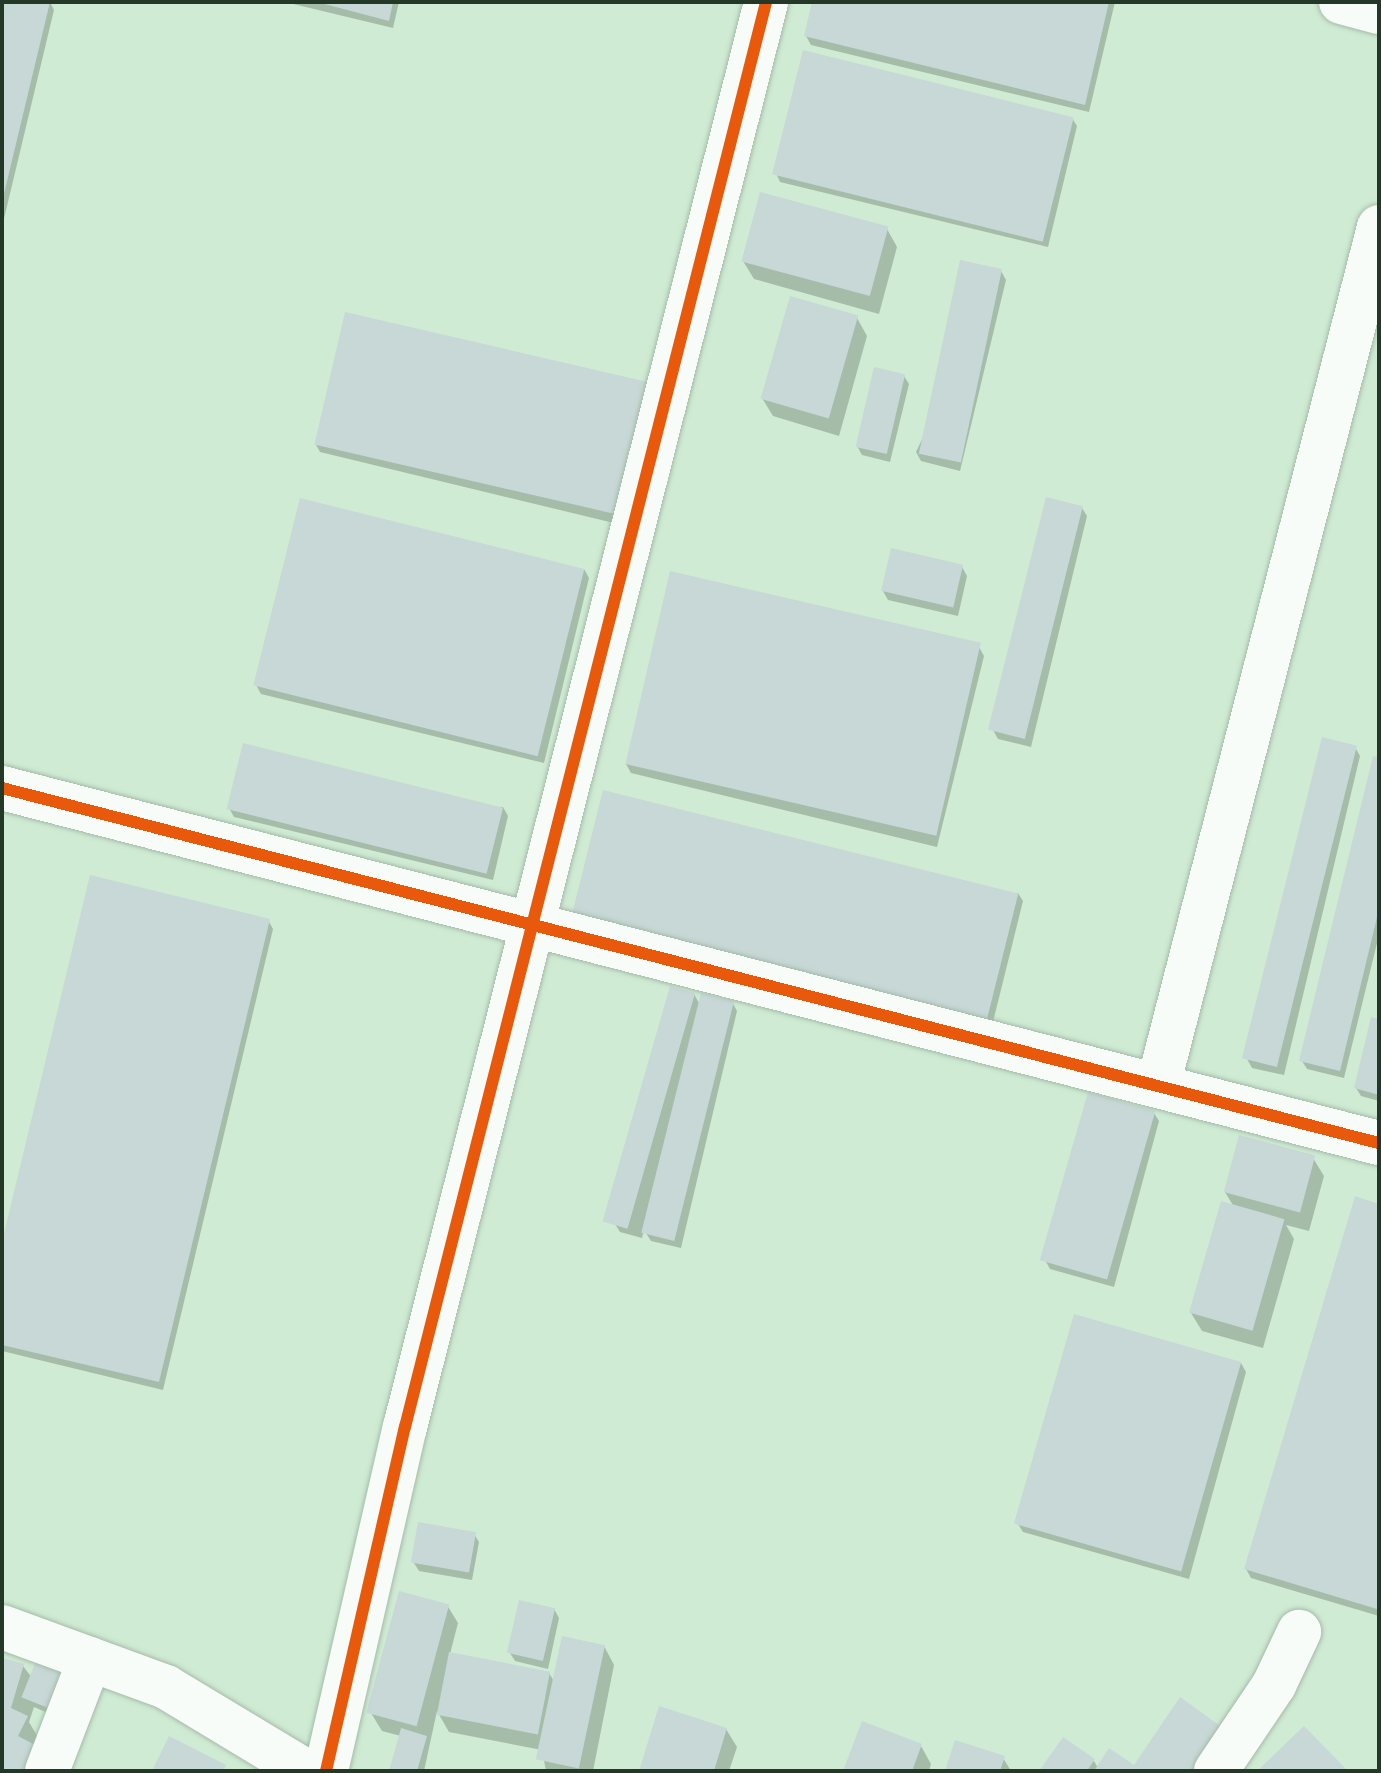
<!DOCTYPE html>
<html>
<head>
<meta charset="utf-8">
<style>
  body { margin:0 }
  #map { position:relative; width:1381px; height:1773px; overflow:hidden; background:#cfebd3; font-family:Cabin,sans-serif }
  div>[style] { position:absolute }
  .shadow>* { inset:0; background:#0003 }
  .building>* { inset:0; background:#c7d8d7; transform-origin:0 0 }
  .roads { filter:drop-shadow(0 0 2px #a5bba9) drop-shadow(0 0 2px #a5bba9) }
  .minor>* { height:44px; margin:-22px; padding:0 22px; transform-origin:22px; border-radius:22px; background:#f8fcf8 }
  .cycleway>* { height:12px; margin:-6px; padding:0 6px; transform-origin:6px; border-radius:6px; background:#e8590c }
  span { translate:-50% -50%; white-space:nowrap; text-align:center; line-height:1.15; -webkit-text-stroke:8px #fff; paint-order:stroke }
  .frame { position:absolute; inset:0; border:4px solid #243827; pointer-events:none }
</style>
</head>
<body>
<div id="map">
  <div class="shadow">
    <div style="clip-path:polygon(2px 2px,50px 2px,54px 10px,2px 227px)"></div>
    <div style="clip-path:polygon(285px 2px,399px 2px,393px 28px)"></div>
    <div style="clip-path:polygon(814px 2px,1115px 2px,1089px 112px,811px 45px,806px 36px)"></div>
    <div style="clip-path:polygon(1072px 118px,1077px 126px,1048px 247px,780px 182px,776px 173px)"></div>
    <div style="clip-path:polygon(887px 229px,897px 247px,879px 314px,754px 279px,743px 261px)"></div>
    <div style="clip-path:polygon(1001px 271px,1006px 280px,960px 471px,921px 461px,916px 452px)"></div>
    <div style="clip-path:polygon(857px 318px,867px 336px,839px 436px,773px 416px,762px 398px)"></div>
    <div style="clip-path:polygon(904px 376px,909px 384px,890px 462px,862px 455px,857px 446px)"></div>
    <div style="clip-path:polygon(648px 387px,622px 525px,320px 452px,315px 443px)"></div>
    <div style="clip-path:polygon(1082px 508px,1087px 516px,1031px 747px,998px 739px,993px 730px)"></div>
    <div style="clip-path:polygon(962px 567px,967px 576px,958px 616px,888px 600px,883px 591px)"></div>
    <div style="clip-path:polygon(584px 569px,589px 578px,544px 763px,261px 694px,256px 685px)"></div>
    <div style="clip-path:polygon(979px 647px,984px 656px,937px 847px,631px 773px,626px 764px)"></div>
    <div style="clip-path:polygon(1355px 747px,1360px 756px,1284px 1075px,1252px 1068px,1247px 1059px)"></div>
    <div style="clip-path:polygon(1379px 759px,1379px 935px,1344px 1078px,1307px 1069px,1302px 1061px)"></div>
    <div style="clip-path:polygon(503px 807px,508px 816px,493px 880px,234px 817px,229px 808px)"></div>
    <div style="clip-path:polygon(1018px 893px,1023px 901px,992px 1026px,579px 925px)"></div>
    <div style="clip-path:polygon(268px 920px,273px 929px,163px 1390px,2px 1351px,2px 1251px)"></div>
    <div style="clip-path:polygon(694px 994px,700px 1005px,732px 1002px,737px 1011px,681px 1248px,651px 1241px,644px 1230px,642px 1238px,620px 1232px,615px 1224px)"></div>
    <div style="clip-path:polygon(1379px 1021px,1379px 1101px,1361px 1096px,1356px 1088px)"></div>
    <div style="clip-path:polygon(1154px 1113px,1159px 1121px,1114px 1287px,1050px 1269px,1045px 1260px)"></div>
    <div style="clip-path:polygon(1313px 1158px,1324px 1176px,1309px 1231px,1286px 1225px,1294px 1239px,1263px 1348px,1202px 1331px,1191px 1313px,1234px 1207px,1225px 1192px)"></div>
    <div style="clip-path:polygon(1356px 1199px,1379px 1206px,1379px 1616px,1251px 1578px,1246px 1569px)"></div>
    <div style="clip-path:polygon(1241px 1363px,1246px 1372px,1189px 1579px,1023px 1532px,1018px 1524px)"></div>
    <div style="clip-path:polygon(474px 1534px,479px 1542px,472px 1580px,419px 1571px,414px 1563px)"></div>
    <div style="clip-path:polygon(447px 1605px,458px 1623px,450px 1654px,549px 1673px,555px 1683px,604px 1646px,614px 1665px,593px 1771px,546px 1771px,542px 1750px,449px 1732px,437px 1711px,424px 1771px,391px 1771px,401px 1736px,382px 1731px,371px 1713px)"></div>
    <div style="clip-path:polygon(554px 1609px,559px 1618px,548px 1669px,515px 1661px,510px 1653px)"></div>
    <div style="clip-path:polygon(2px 1660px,23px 1666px,64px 1720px,34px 1707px,29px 1722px,42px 1744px,2px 1771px)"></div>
    <div style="clip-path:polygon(726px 1729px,737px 1747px,729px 1771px,641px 1771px)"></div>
    <div style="clip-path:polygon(921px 1746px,931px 1764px,929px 1771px,845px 1771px)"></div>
    <div style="clip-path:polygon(1003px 1758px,1011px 1771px,947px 1771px)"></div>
    <div style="clip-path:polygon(1094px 1761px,1098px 1768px,1222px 1771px,1041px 1771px)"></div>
  </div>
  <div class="building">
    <div style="clip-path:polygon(2px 2px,50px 2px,3px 198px,2px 197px)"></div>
    <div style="clip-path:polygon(317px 2px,393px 2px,389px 21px)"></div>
    <div style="clip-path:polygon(812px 2px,1109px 2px,1085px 105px,804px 36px)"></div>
    <div style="left:803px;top:50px;width:279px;height:128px;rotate:14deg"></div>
    <div style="left:760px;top:192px;width:133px;height:72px;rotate:15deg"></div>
    <div style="left:960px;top:260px;width:43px;height:198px;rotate:12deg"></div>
    <div style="left:790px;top:296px;width:71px;height:107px;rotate:16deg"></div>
    <div style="left:345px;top:312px;width:314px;height:136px;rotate:13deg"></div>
    <div style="left:874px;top:367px;width:32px;height:82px;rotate:13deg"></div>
    <div style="left:1046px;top:497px;width:38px;height:240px;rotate:14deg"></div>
    <div style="left:300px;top:498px;width:293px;height:193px;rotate:14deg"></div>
    <div style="left:891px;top:548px;width:74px;height:44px;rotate:13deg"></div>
    <div style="left:670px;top:571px;width:319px;height:198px;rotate:13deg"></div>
    <div style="left:1322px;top:737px;width:36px;height:331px;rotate:14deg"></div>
    <div style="left:243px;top:743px;width:268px;height:68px;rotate:14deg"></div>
    <div style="clip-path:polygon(1373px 756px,1379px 757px,1379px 909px,1340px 1071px,1299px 1061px)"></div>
    <div style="left:603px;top:790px;width:428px;height:131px;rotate:14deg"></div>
    <div style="clip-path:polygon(90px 875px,270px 919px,159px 1382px,2px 1345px,2px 1242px)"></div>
    <div style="left:670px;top:986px;width:26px;height:245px;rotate:16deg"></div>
    <div style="left:701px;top:993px;width:34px;height:247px;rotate:14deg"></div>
    <div style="clip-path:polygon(1371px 1017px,1379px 1019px,1379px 1095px,1354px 1088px)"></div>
    <div style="left:1088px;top:1092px;width:70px;height:175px;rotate:16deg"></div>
    <div style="left:1239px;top:1135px;width:79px;height:59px;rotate:15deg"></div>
    <div style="clip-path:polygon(1355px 1196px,1379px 1204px,1377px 1609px,1244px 1569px)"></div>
    <div style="left:1221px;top:1201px;width:66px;height:116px;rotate:16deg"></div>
    <div style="left:1074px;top:1314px;width:174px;height:218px;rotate:16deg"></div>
    <div style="left:418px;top:1522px;width:59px;height:41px;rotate:10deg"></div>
    <div style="left:399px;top:1591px;width:52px;height:126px;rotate:15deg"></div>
    <div style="left:519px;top:1600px;width:37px;height:54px;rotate:13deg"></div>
    <div style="left:562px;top:1636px;width:44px;height:126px;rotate:12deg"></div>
    <div style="left:449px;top:1652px;width:103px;height:64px;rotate:11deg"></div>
    <div style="clip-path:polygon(2px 1658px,24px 1664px,11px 1708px,28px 1716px,18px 1736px,39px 1747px,28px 1771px,2px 1771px)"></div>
    <div style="left:36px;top:1661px;width:41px;height:39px;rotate:22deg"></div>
    <div style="clip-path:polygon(1180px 1697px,1227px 1731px,1200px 1771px,1094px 1771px,1109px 1748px,1134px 1765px)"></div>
    <div style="clip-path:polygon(659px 1706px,727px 1728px,714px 1771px,639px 1771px)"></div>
    <div style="clip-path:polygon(862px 1721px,922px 1744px,912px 1771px,843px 1771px)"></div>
    <div style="clip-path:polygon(1304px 1726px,1348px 1771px,1257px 1771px)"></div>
    <div style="clip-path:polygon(401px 1728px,427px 1736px,417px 1771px,389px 1771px)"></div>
    <div style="clip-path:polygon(169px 1736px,226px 1765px,223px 1771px,152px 1771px)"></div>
    <div style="clip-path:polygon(1063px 1737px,1095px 1759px,1087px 1771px,1039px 1771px)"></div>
    <div style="clip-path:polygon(955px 1740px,1005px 1756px,1000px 1771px,945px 1771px)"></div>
  </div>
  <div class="roads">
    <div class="minor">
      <div style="left:1341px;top:2px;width:39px;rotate:15deg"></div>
      <div style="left:2px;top:788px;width:1422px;rotate:14.46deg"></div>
      <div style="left:1158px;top:1086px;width:887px;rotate:-75.57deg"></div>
      <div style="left:2px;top:1627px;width:175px;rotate:20.1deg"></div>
      <div style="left:166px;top:1687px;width:162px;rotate:31.1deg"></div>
      <div style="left:47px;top:1771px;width:120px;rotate:-69deg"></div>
      <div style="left:326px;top:1771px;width:353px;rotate:-77.1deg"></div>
      <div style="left:405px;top:1427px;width:1470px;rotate:-75.78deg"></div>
      <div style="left:1216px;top:1771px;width:104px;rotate:-56deg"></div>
      <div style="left:1274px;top:1685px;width:59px;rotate:-64.7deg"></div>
    </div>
  </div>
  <div class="cycleway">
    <div style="left:2px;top:788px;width:1422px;rotate:14.46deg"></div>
    <div style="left:326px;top:1771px;width:353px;rotate:-77.1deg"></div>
    <div style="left:405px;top:1427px;width:1470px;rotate:-75.78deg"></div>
  </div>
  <div class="frame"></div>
</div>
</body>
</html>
